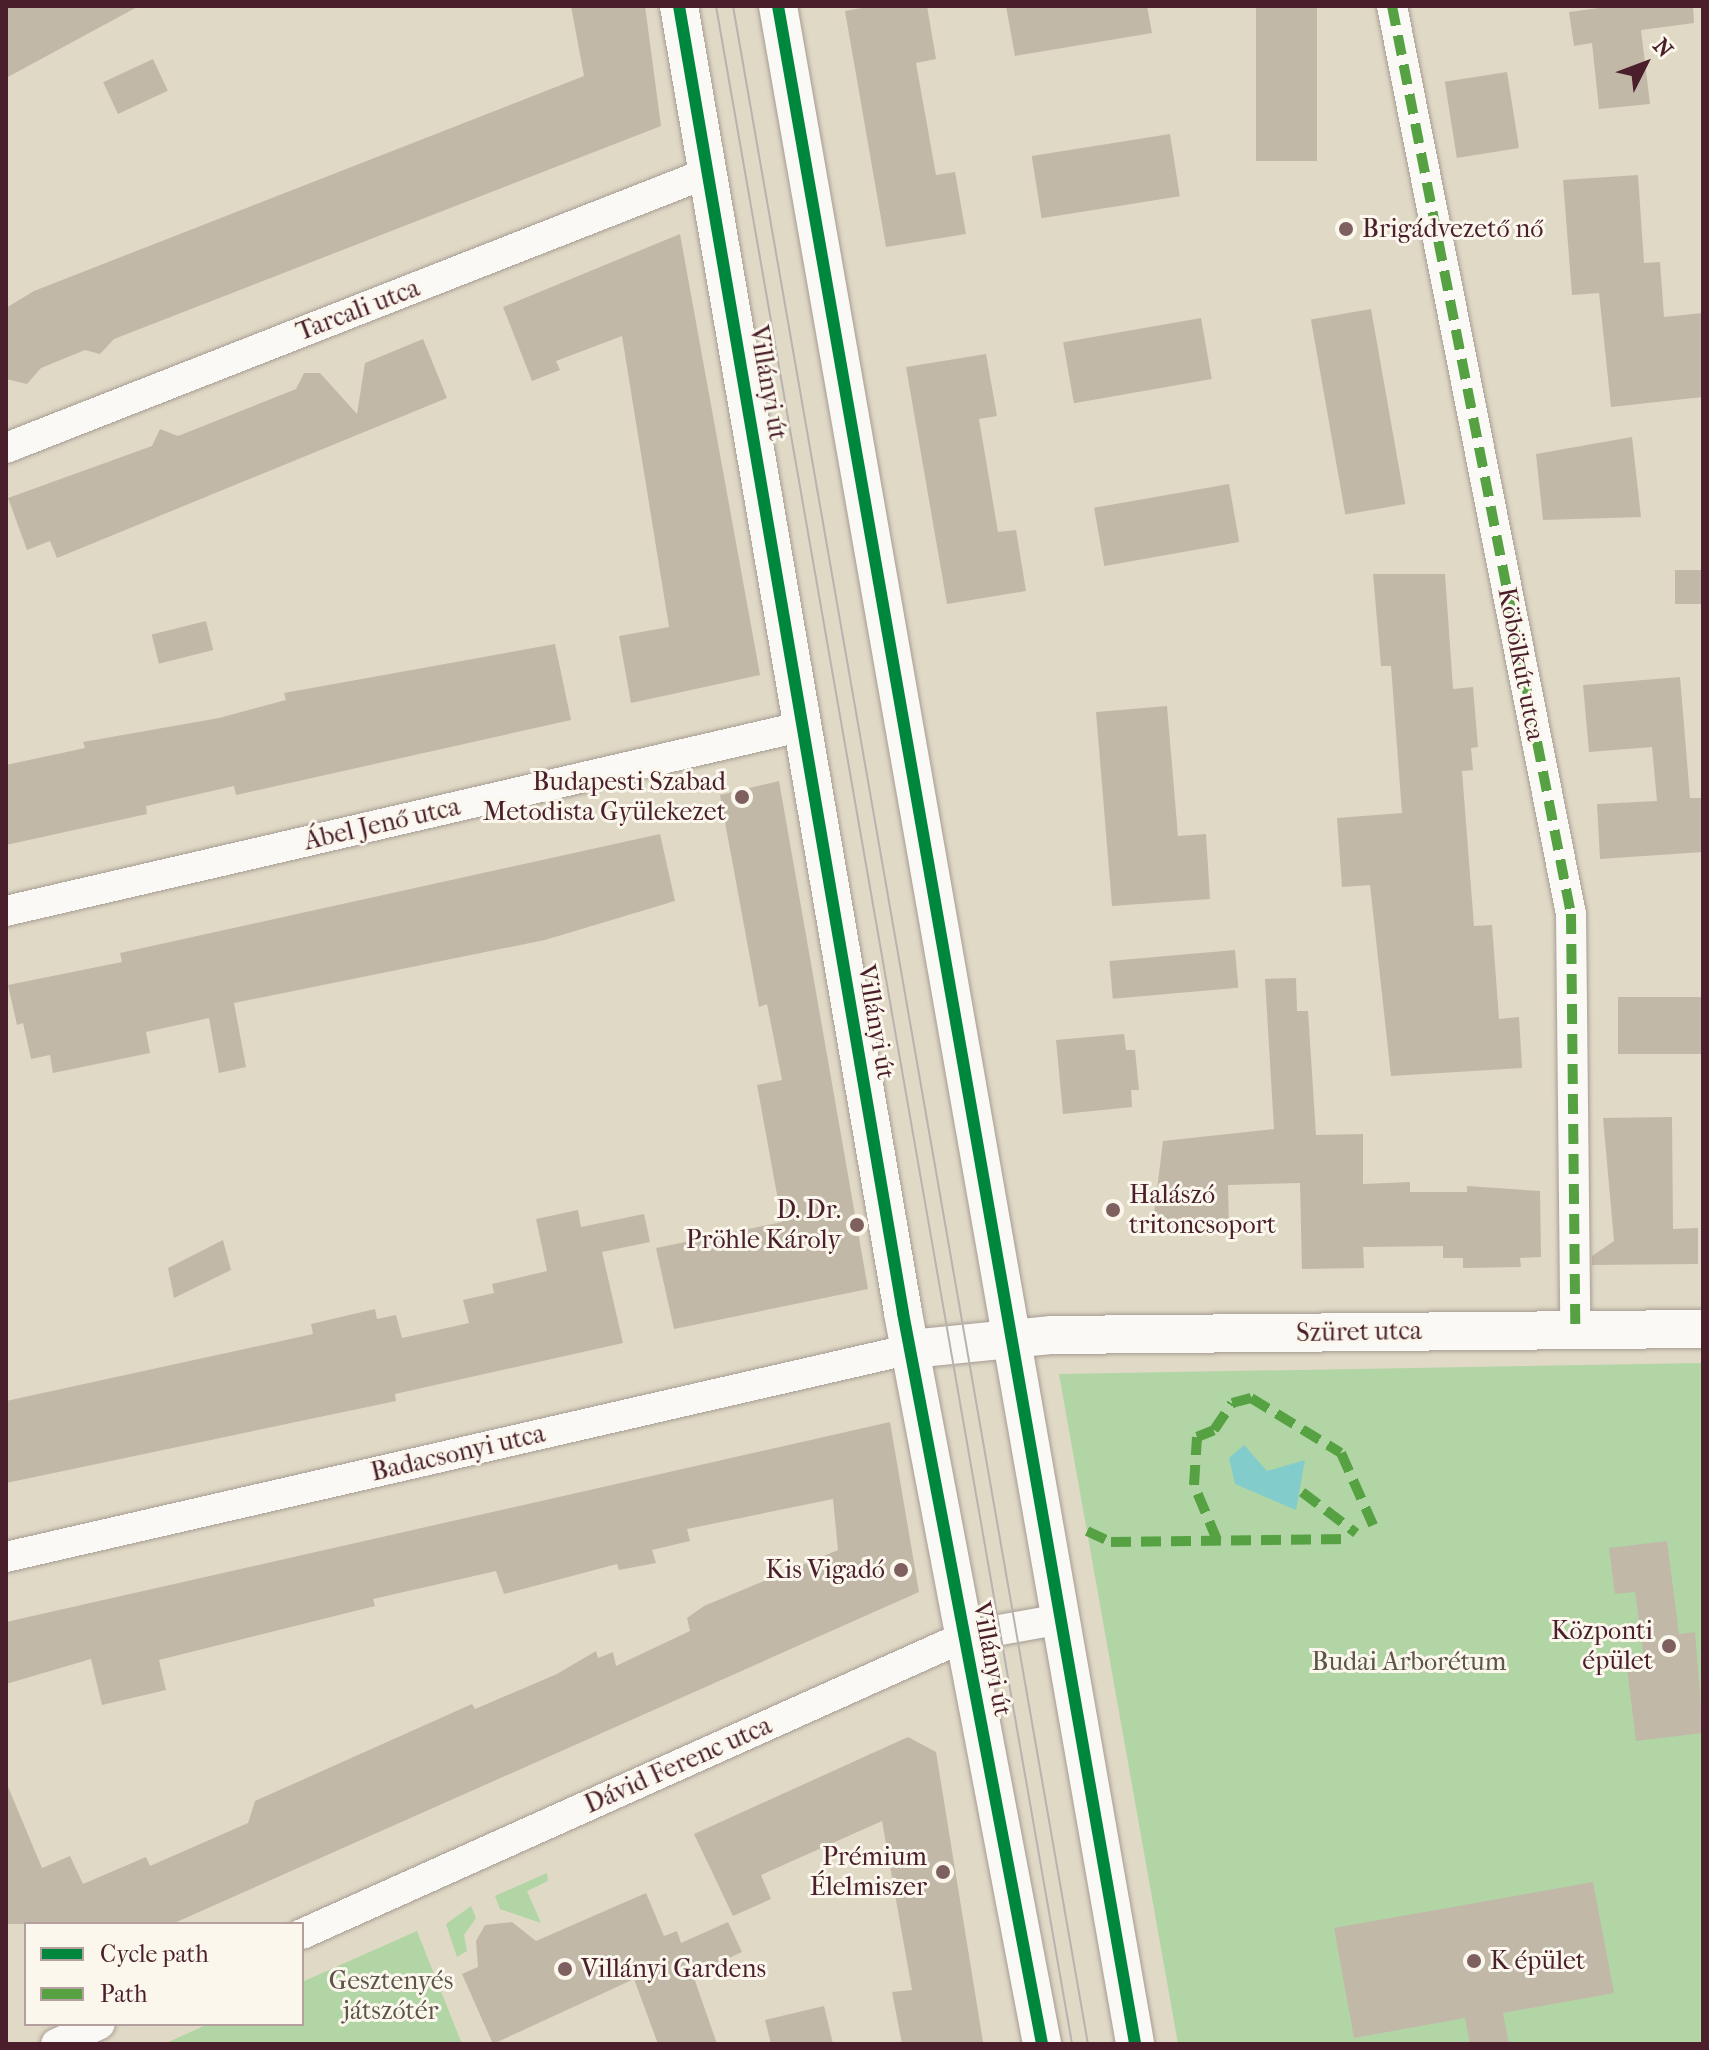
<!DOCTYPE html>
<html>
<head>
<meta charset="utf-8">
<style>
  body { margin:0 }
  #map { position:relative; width:1709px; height:2050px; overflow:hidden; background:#e0d9c6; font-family:"IM FELL French Canon",serif }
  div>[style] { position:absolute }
  .green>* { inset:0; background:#b2d5a6 }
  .water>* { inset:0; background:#82cccc }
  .building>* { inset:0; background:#c2b8a8; transform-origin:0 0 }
  .roads { filter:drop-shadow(0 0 2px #a69c93) drop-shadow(0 0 2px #a69c93) }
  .minor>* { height:30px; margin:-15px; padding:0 15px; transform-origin:15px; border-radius:15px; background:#faf9f6 }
  .tertiary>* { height:38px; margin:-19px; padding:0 19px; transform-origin:19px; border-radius:19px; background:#faf9f6 }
  .tram>* { height:2px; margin:-1px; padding:0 1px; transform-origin:1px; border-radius:1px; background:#b8b2b1 }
  .quiet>* { height:10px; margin-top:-5px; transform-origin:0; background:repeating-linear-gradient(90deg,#56a243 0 20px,transparent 0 30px) }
  .cycleway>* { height:12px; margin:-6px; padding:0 6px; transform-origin:6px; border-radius:6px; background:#00873e }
  .dots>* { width:22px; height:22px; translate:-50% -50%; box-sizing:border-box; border:4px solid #fbf7ec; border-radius:50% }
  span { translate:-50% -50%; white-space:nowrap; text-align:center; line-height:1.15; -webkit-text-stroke:6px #fbf7ec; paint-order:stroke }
  .poi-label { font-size:26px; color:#4a1f2b }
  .left { translate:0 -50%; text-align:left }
  .right { translate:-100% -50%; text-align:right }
  .street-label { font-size:26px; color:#4a1f2b }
  .park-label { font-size:26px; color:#5e5448 }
  .frame { position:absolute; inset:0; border:8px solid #4a1f2b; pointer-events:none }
  .legend { position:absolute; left:24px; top:1922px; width:280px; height:104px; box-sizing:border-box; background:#fbf7ec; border:2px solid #b4a19f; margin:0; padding:10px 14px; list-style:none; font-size:24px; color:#4a1f2b }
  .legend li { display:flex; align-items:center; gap:16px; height:40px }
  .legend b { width:40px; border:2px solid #b4a19f }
  .north { position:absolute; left:1605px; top:24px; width:80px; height:80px; -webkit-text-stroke:6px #fbf7ec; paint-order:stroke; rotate:48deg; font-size:22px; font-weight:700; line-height:32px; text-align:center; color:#4a1f2b }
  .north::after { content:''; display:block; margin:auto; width:28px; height:36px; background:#4a1f2b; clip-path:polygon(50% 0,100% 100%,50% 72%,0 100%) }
</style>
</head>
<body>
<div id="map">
  <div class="green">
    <div style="clip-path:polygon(1703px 1363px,1703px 2044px,1178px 2044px,1059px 1374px)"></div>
    <div style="clip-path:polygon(547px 1873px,548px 1881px,527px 1891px,541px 1923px,500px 1909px,495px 1896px)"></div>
    <div style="clip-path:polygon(471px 1906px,476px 1918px,464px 1935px,467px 1951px,457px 1957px,446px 1924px)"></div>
    <div style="clip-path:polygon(417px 1931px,462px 2044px,164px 2044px,208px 2024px,302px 2024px,302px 1982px)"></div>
  </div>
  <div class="water">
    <div style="clip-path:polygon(1244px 1445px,1267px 1471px,1305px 1460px,1296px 1510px,1235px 1484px,1229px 1458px)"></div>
  </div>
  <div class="building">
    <div style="clip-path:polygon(6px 6px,139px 6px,6px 78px)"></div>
    <div style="clip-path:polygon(571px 6px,645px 6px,661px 126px,114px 339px,100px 354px,85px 350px,41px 368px,27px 384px,6px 379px,6px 308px,34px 291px,584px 76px)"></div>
    <div style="clip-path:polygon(873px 6px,927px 6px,936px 59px,916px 63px,936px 175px,955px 172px,966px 234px,886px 247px,845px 11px)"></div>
    <div style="clip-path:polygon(1006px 6px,1147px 6px,1152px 33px,1015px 56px)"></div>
    <div style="left:1256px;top:6px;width:61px;height:155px"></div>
    <div style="clip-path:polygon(1614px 6px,1693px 6px,1694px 23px,1641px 30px,1650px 104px,1599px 109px,1592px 43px,1574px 46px,1569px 12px)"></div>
    <div style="left:153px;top:59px;width:35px;height:55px;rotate:65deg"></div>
    <div style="left:1507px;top:72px;width:77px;height:63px;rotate:81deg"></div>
    <div style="left:1170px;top:134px;width:63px;height:140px;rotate:81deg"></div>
    <div style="clip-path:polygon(1638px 175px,1644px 263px,1660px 262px,1664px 317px,1703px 313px,1703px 397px,1611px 407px,1599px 293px,1572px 295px,1563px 180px)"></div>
    <div style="clip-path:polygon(680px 234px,760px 675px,631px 703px,619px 636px,669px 627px,622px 336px,556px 361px,560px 370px,532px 381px,503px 307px)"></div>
    <div style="left:1371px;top:309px;width:198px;height:61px;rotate:80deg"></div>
    <div style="left:1201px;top:318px;width:62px;height:140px;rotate:80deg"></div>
    <div style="clip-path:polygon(423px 339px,447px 398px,57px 558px,50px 541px,27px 550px,8px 498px,152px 446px,160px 429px,178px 436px,296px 389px,304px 373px,320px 373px,357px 414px,365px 363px)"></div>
    <div style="clip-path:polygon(986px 354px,997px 416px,979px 419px,998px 532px,1016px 530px,1026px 591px,947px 604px,906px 367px)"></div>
    <div style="clip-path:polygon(1632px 437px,1641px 517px,1543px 520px,1536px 454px)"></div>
    <div style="left:1229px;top:484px;width:59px;height:137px;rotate:80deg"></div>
    <div style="left:1703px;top:570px;width:34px;height:28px;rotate:90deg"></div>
    <div style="clip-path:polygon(1373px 574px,1445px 574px,1453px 689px,1473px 687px,1478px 747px,1471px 748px,1473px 770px,1462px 771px,1474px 926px,1492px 925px,1499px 1019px,1519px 1017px,1522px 1068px,1391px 1076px,1370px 885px,1342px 887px,1337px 818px,1402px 813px,1391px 666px,1381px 666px)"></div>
    <div style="left:206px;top:621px;width:30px;height:56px;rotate:76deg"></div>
    <div style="clip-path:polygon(555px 644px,571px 720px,236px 795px,234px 786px,146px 806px,147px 814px,6px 845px,6px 765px,85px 748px,83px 742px,219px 718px,286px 700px,284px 693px)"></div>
    <div style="clip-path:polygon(1680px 677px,1690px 798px,1703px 798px,1703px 852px,1600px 859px,1597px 804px,1657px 801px,1652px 747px,1589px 752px,1583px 685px)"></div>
    <div style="clip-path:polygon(1167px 706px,1178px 836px,1206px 834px,1210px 899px,1112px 906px,1096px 712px)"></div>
    <div style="clip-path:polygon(779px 781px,868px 1289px,674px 1329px,656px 1248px,782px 1222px,757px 1085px,782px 1080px,767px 1004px,759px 1007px,720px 795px)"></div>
    <div style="clip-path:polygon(660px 834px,675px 901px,545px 940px,234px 1003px,246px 1067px,219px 1073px,209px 1018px,146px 1032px,150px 1053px,53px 1073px,50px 1055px,31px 1059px,23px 1023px,17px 1025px,8px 985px,122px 962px,120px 953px)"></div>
    <div style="left:1235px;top:950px;width:38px;height:126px;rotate:85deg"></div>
    <div style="clip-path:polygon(1296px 978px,1297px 1011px,1308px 1011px,1316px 1135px,1363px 1134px,1363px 1184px,1410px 1182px,1410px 1192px,1467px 1192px,1467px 1186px,1540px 1191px,1541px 1257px,1520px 1258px,1521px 1267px,1463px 1268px,1463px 1258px,1443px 1258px,1443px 1246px,1363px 1247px,1364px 1268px,1302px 1269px,1300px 1183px,1228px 1185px,1229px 1228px,1152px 1230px,1163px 1141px,1274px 1129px,1265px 979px)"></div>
    <div style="left:1703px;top:997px;width:57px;height:85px;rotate:90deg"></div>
    <div style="clip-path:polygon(1124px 1034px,1126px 1050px,1135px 1050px,1139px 1090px,1131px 1090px,1132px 1107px,1063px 1114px,1056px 1040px)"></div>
    <div style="clip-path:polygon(1672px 1117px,1673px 1229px,1698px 1228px,1698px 1264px,1592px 1265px,1592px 1256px,1614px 1241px,1603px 1118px)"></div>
    <div style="clip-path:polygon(578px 1210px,581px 1227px,644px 1214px,650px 1242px,602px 1252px,623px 1343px,395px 1394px,396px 1401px,6px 1483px,6px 1401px,313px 1334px,311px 1324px,375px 1309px,377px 1319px,396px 1315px,402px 1338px,469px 1323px,463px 1300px,494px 1293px,492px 1284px,547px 1271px,536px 1219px)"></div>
    <div style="clip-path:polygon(223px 1240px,231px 1270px,174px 1298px,168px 1268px)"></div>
    <div style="clip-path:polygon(890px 1422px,919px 1592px,172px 1924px,6px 1924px,6px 1782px,42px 1868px,70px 1856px,83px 1884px,146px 1857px,150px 1866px,248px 1823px,255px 1801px,472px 1704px,475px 1709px,557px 1674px,596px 1651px,598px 1658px,613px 1652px,616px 1666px,690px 1631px,687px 1618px,704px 1606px,838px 1550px,833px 1499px,687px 1529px,690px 1541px,652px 1550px,656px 1563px,619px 1570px,617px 1564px,504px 1594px,496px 1571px,373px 1599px,375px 1606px,159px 1660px,166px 1690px,102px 1705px,91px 1659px,6px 1684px,6px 1622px)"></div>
    <div style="clip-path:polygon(1667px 1541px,1679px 1634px,1695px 1632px,1703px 1733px,1636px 1741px,1626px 1660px,1644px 1658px,1635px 1592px,1615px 1594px,1609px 1548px)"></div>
    <div style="clip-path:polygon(908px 1737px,936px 1752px,983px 2042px,902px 2044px,892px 1992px,912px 1990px,882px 1821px,761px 1875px,771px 1899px,733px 1916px,694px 1834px)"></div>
    <div style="clip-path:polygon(1593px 1882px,1614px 1993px,1503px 2013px,1509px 2044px,1470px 2044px,1465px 2018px,1354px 2038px,1334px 1928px)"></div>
    <div style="clip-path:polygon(646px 1893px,664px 1936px,677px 1931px,681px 1943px,728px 1922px,742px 1952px,693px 1975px,717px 2044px,658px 2044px,634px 1979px,493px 2044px,462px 1974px,478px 1967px,476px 1941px,485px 1925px,512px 1922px,536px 1941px)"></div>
    <div style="clip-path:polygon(824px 2006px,833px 2044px,771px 2044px,765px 2020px)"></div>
  </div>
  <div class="roads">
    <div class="minor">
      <div style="left:1392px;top:6px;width:925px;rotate:78.85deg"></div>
      <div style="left:1571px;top:914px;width:416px;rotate:89.4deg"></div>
      <div style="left:6px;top:448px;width:756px;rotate:-21.41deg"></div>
      <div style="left:6px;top:911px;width:819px;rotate:-13.05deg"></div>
      <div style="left:6px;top:1557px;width:929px;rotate:-12.94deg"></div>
      <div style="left:302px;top:1934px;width:728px;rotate:-24.17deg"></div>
      <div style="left:966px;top:1636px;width:97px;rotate:-10.1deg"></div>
      <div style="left:56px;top:2044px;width:48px;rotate:-24.4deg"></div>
    </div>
    <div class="tertiary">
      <div style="left:679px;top:6px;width:1326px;rotate:80.27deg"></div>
      <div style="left:903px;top:1313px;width:744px;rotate:79.23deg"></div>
      <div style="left:778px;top:6px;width:2069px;rotate:80.06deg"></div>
      <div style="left:911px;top:1349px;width:142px;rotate:-5.7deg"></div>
      <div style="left:1052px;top:1335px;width:651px;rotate:-0.53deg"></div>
    </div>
  </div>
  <div class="tram">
    <div style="left:716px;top:6px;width:2069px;rotate:80.09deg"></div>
    <div style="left:733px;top:6px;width:2069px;rotate:80.12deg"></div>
  </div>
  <div class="quiet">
    <div style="left:1392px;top:6px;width:925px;rotate:78.85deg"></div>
    <div style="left:1571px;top:914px;width:416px;rotate:89.4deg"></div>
    <div style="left:1302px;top:1492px;width:68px;rotate:37.2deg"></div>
    <div style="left:1087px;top:1531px;width:26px;rotate:25deg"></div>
    <div style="left:1111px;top:1542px;width:237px;rotate:-0.7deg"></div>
    <div style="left:1217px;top:1540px;width:60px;rotate:-112.7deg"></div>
    <div style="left:1194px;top:1485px;width:48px;rotate:-86.4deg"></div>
    <div style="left:1197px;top:1437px;width:18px;rotate:-22deg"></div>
    <div style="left:1214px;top:1430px;width:32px;rotate:-56deg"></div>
    <div style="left:1232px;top:1403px;width:20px;rotate:-15deg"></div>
    <div style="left:1251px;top:1398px;width:105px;rotate:31.4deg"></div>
    <div style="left:1341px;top:1453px;width:79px;rotate:66deg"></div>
  </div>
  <div class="cycleway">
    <div style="left:679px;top:6px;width:1326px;rotate:80.27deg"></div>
    <div style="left:903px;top:1313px;width:744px;rotate:79.23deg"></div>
    <div style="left:778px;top:6px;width:2069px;rotate:80.06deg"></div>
  </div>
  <div class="dots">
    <div style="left:1346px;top:229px;background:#7e6061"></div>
    <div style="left:742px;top:797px;background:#7e6061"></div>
    <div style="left:1113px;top:1210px;background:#7e6061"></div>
    <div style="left:857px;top:1225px;background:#7e6061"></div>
    <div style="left:901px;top:1570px;background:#7e6061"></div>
    <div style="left:1669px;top:1646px;background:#7e6061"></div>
    <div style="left:943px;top:1872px;background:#7e6061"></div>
    <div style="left:1474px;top:1961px;background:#7e6061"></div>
    <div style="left:565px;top:1969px;background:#7e6061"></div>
  </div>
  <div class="poi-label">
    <span class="left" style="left:1362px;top:229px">Brigádvezető nő</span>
    <span class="right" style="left:726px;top:797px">Budapesti Szabad<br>Metodista Gyülekezet</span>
    <span class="left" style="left:1129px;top:1210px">Halászó<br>tritoncsoport</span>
    <span class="right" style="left:841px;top:1225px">D. Dr.<br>Pröhle Károly</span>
    <span class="right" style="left:885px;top:1570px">Kis Vigadó</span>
    <span class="right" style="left:1653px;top:1646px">Központi<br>épület</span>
    <span class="right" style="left:927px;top:1872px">Prémium<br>Élelmiszer</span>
    <span class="left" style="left:1490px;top:1961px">K épület</span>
    <span class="left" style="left:581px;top:1969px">Villányi Gardens</span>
  </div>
  <div class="street-label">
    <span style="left:358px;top:310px;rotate:-21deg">Tarcali utca</span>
    <span style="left:768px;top:383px;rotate:80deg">Villányi út</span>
    <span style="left:1521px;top:664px;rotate:79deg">Köbölkút utca</span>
    <span style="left:382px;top:824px;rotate:-13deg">Ábel Jenő utca</span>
    <span style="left:876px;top:1022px;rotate:80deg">Villányi út</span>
    <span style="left:1359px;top:1332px;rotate:-1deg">Szüret utca</span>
    <span style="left:458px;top:1453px;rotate:-13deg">Badacsonyi utca</span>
    <span style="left:992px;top:1659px;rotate:79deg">Villányi út</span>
    <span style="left:678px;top:1765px;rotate:-24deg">Dávid Ferenc utca</span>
  </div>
  <div class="park-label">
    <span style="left:1409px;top:1662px">Budai Arborétum</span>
    <span style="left:391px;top:1996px">Gesztenyés<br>játszótér</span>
  </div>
  <div class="frame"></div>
  <ul class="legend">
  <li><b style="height:10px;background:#00873e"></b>Cycle path</li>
  <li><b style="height:10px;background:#56a243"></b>Path</li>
  </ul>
  <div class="north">N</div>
</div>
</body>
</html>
